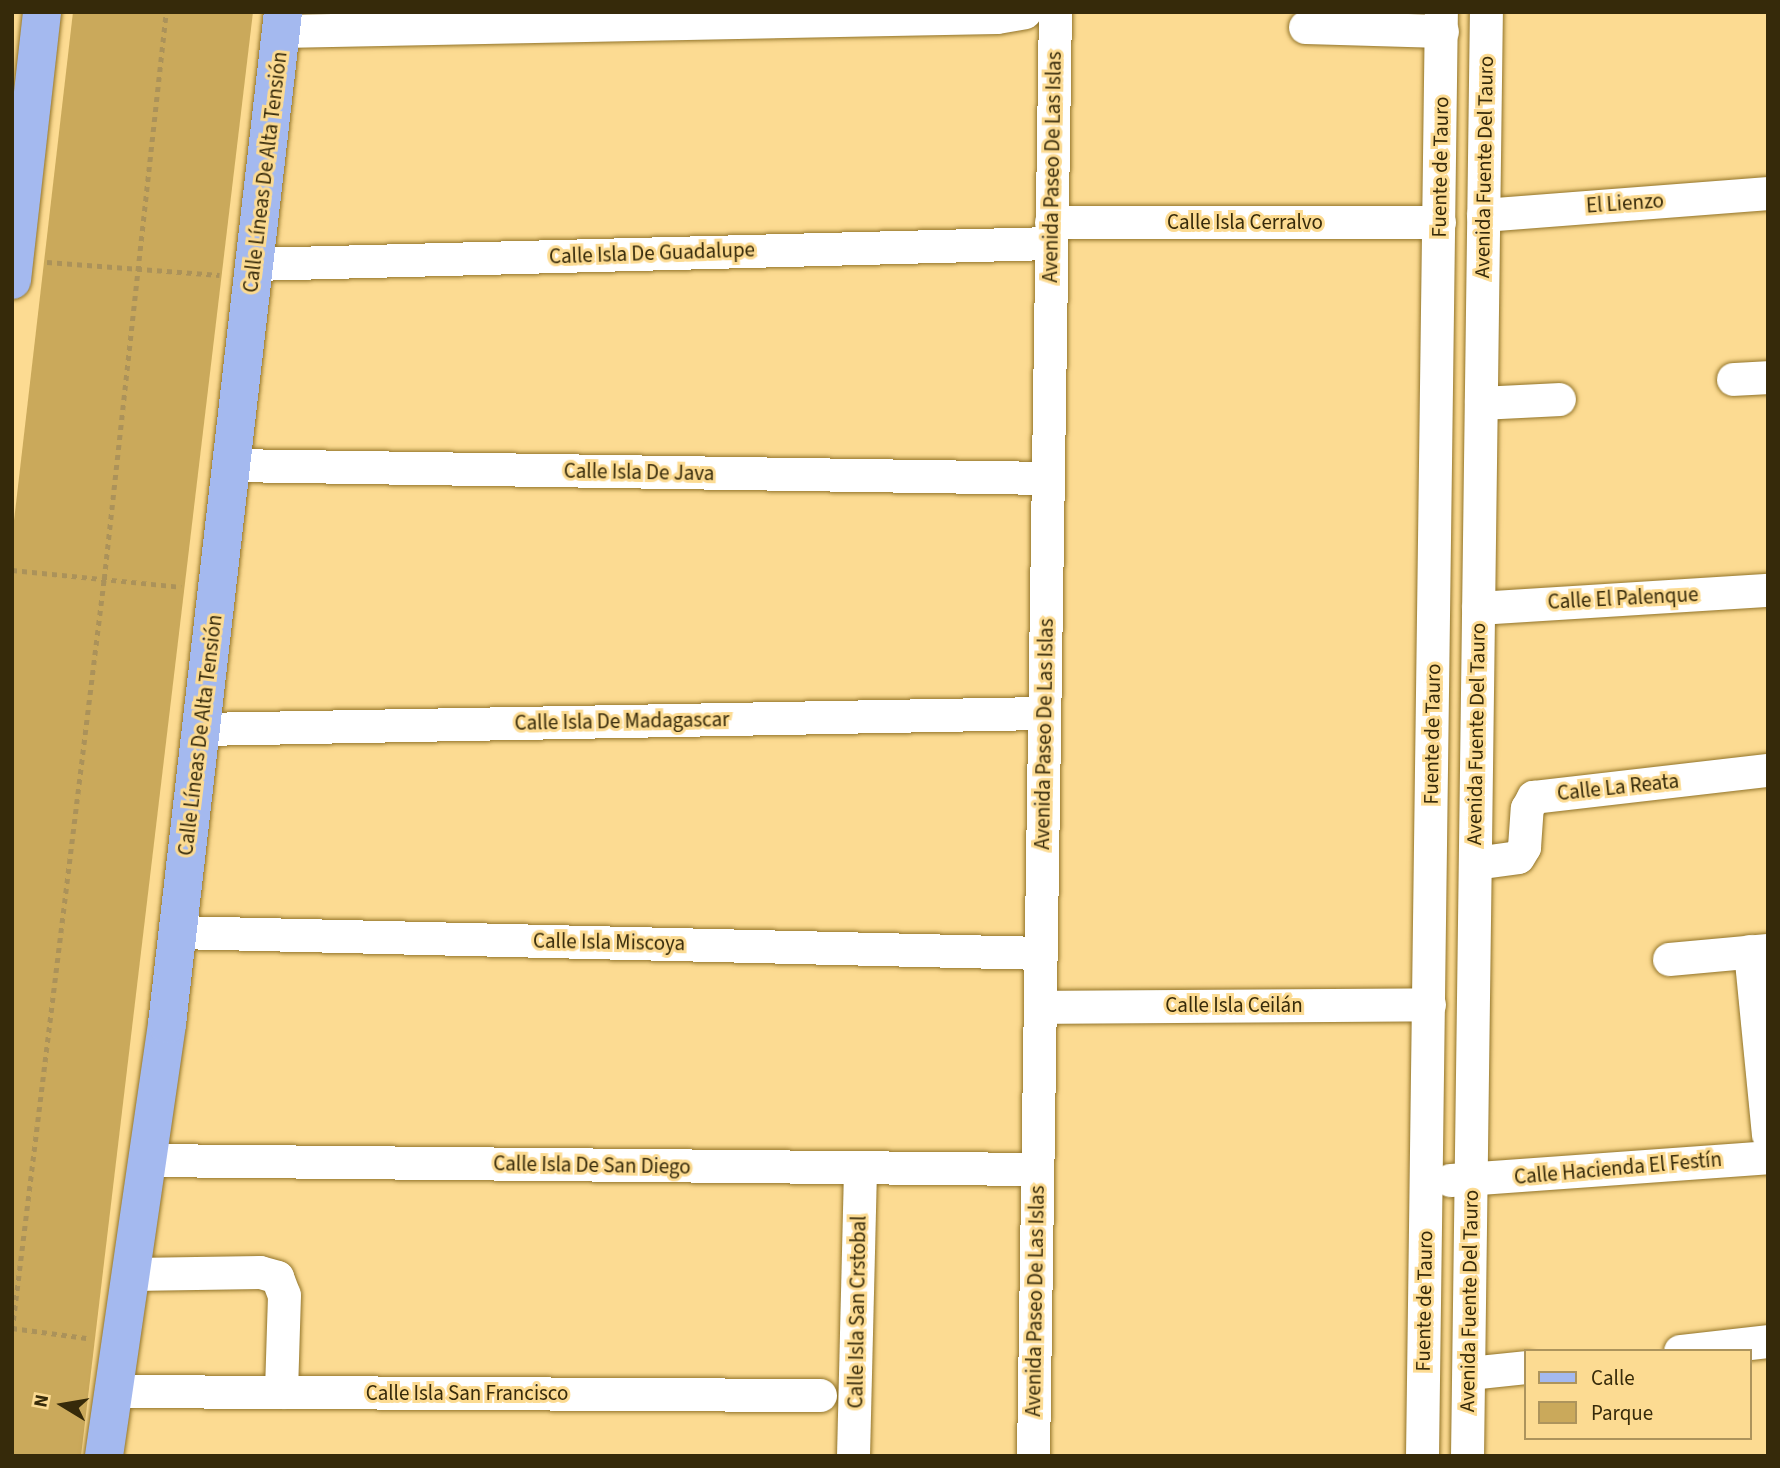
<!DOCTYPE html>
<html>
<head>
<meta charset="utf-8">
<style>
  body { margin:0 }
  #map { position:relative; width:1780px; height:1468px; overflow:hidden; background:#fcdb92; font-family:"Source Sans 3",sans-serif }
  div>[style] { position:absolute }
  .green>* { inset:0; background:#caa95b }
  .path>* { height:4.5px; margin-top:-2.25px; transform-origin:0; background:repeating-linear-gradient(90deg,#ab925a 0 5px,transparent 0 10px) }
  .roads { filter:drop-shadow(0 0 2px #927429) drop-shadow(0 0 2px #927429) }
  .minor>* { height:33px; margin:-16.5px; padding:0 16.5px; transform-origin:16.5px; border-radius:16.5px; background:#fff }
  .major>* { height:38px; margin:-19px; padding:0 19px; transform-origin:19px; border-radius:19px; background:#a4b9ef }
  span { translate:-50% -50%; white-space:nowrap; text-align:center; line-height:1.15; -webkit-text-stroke:6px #fcdb92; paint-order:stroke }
  .street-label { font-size:21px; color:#362a0a }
  .frame { position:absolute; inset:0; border:14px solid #362a0a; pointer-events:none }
  .legend { position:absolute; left:1524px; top:1349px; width:228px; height:91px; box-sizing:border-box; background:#fcdb92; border:2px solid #ad945c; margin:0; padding:9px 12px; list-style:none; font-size:21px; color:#362a0a }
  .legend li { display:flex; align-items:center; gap:14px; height:35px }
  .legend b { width:35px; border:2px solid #ad945c }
  .north { position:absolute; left:28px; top:1370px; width:70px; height:70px; -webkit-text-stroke:5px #fcdb92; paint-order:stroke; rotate:281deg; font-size:19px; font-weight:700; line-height:28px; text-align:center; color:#362a0a }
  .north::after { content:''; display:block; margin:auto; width:24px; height:32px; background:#362a0a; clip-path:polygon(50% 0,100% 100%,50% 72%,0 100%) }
</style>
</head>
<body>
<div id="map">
  <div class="green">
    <div style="clip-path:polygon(73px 12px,253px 12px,81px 1456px,12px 1456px,12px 538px)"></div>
  </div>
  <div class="path">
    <div style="left:47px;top:262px;width:173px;rotate:4.3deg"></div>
    <div style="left:12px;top:570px;width:170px;rotate:5.7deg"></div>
    <div style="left:12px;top:1328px;width:75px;rotate:7.7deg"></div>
    <div style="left:12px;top:1330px;width:757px;rotate:-83.02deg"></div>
    <div style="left:104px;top:579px;width:570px;rotate:-83.76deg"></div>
  </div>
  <div class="roads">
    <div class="minor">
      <div style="left:1305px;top:27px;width:137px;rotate:1.7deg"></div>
      <div style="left:281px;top:31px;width:716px;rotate:-1.12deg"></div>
      <div style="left:997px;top:17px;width:28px;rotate:-10deg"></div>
      <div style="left:1483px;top:215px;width:286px;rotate:-4.4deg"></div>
      <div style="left:1051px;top:222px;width:388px"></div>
      <div style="left:254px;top:264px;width:797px;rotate:-1.51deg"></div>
      <div style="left:1733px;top:379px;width:35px;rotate:-3deg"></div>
      <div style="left:1481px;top:403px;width:78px;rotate:-2.9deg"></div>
      <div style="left:231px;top:465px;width:817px;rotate:0.91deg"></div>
      <div style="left:1478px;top:608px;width:291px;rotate:-3.6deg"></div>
      <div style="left:201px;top:729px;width:843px;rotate:-1.09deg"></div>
      <div style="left:1475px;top:863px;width:43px;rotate:-7.9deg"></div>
      <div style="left:1518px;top:857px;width:12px;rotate:-59deg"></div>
      <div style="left:1524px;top:847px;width:39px;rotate:-86deg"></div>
      <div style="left:1527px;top:808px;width:13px;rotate:-61deg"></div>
      <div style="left:1533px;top:797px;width:237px;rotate:-6.6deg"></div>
      <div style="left:177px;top:932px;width:864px;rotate:1.39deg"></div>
      <div style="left:1750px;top:951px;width:184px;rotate:84.4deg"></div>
      <div style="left:1669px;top:959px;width:99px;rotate:-5.2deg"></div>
      <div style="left:1040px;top:1007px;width:389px;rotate:-0.4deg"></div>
      <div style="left:147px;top:1160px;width:890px;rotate:0.58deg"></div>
      <div style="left:1450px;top:1180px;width:319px;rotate:-4.1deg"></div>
      <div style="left:132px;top:1274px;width:128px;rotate:-0.9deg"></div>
      <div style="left:260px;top:1272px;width:18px;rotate:16deg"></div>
      <div style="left:277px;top:1277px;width:19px;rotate:69deg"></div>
      <div style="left:284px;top:1295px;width:97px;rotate:91.8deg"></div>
      <div style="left:1680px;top:1351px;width:89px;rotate:-6.5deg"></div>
      <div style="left:1469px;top:1373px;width:57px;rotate:-6deg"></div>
      <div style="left:115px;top:1391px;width:705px;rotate:0.33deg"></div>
      <div style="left:853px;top:1456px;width:287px;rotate:-88.6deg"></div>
      <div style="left:1033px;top:1456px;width:1444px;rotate:-89.13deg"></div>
      <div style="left:1422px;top:1456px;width:1444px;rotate:-89.25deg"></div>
      <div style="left:1467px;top:1456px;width:1444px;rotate:-89.25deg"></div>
    </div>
    <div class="major">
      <div style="left:12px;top:280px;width:270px;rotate:-83.6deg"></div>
      <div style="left:104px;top:1456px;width:437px;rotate:-81.7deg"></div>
      <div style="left:167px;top:1024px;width:1019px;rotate:-83.46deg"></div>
    </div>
  </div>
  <div class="street-label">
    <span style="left:1052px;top:167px;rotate:-89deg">Avenida Paseo De Las Islas</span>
    <span style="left:1440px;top:167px;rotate:-89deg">Fuente de Tauro</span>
    <span style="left:1484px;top:167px;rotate:-89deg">Avenida Fuente Del Tauro</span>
    <span style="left:265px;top:172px;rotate:-83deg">Calle Líneas De Alta Tensión</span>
    <span style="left:1625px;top:203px;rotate:-4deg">El Lienzo</span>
    <span style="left:1245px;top:222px">Calle Isla Cerralvo</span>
    <span style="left:652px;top:253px;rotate:-2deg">Calle Isla De Guadalupe</span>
    <span style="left:639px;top:472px;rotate:1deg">Calle Isla De Java</span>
    <span style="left:1623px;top:598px;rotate:-3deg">Calle El Palenque</span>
    <span style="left:622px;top:721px;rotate:-1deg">Calle Isla De Madagascar</span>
    <span style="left:1044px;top:734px;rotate:-89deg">Avenida Paseo De Las Islas</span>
    <span style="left:1432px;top:734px;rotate:-89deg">Fuente de Tauro</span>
    <span style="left:1476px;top:734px;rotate:-89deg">Avenida Fuente Del Tauro</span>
    <span style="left:200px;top:735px;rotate:-83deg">Calle Líneas De Alta Tensión</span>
    <span style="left:1618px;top:787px;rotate:-6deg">Calle La Reata</span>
    <span style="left:609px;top:942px;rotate:1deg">Calle Isla Miscoya</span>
    <span style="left:1234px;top:1005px">Calle Isla Ceilán</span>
    <span style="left:592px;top:1165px;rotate:1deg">Calle Isla De San Diego</span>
    <span style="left:1618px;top:1168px;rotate:-5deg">Calle Hacienda El Festín</span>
    <span style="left:1035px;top:1301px;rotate:-89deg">Avenida Paseo De Las Islas</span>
    <span style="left:1424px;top:1301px;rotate:-89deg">Fuente de Tauro</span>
    <span style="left:1469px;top:1301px;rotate:-89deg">Avenida Fuente Del Tauro</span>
    <span style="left:857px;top:1312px;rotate:-89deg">Calle Isla San Crstobal</span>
    <span style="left:467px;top:1393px">Calle Isla San Francisco</span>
  </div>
  <div class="frame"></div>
  <ul class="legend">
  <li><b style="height:9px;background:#a4b9ef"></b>Calle</li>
  <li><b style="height:19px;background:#caa95b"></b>Parque</li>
  </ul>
  <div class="north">N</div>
</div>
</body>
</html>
